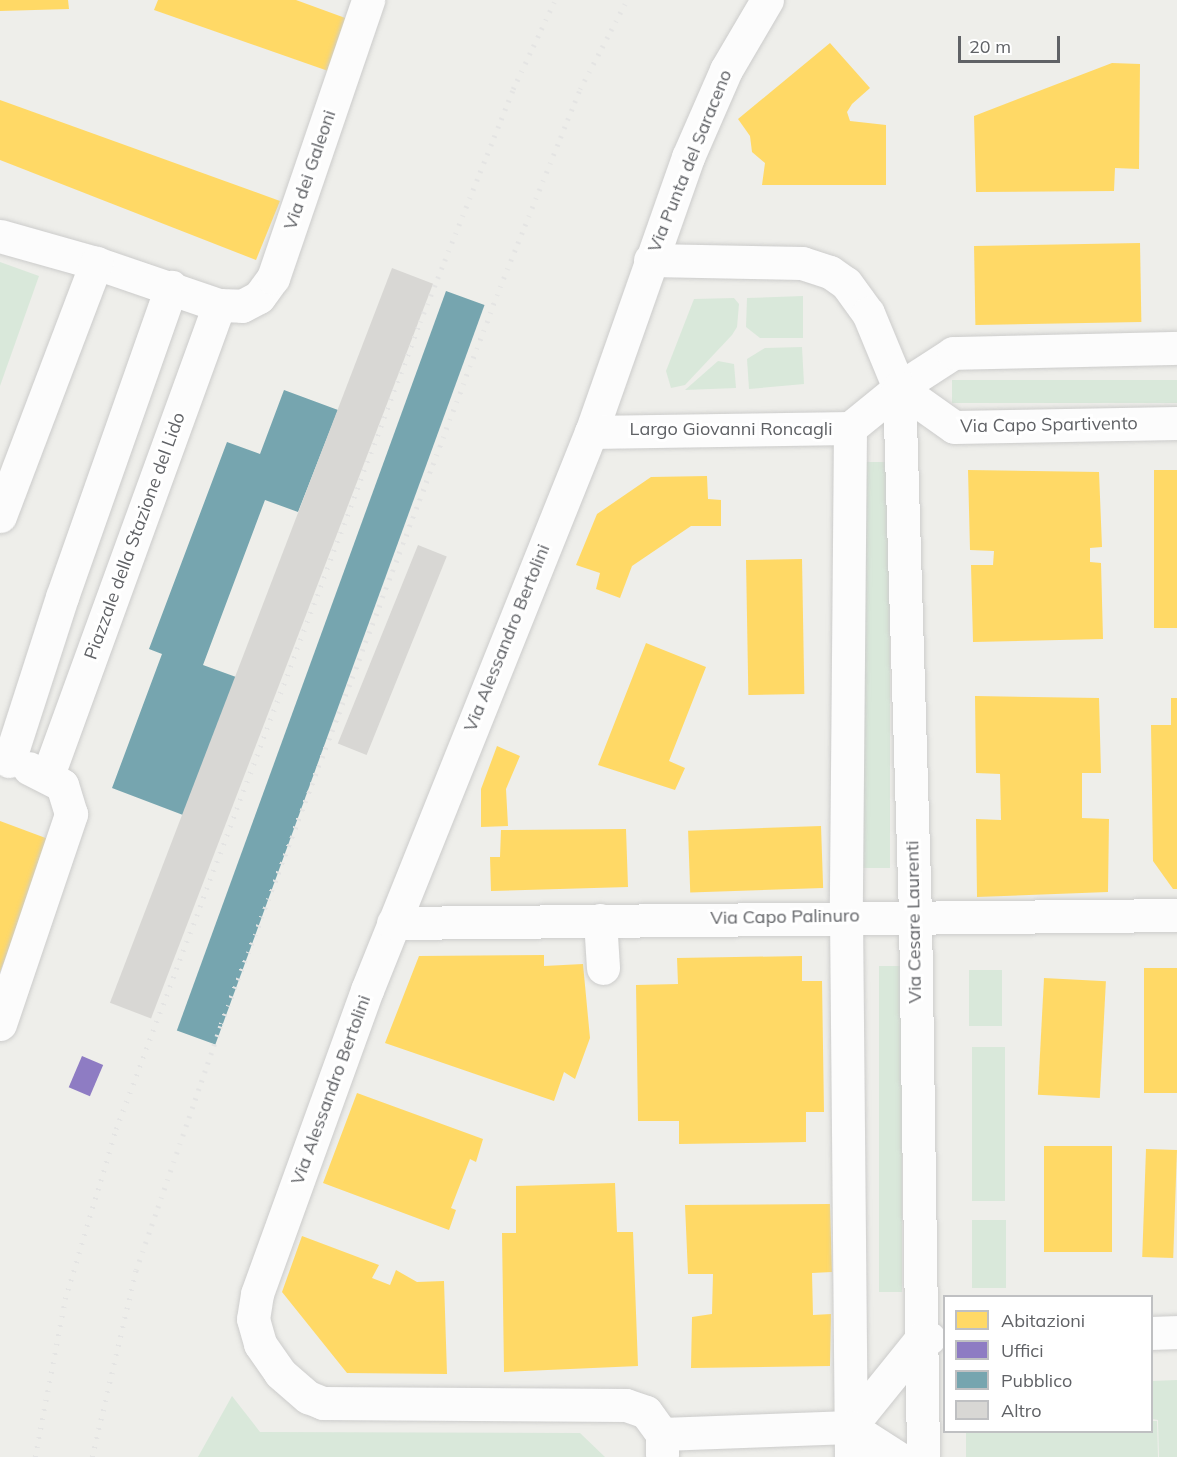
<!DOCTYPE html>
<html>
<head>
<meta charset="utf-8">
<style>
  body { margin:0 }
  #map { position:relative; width:1177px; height:1457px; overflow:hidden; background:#eeeeea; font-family:Mulish,sans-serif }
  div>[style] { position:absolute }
  .green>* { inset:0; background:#d9e8da; transform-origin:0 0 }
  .homes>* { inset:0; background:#ffd966; transform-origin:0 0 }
  .offices>* { inset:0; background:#8e7cc3; transform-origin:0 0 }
  .public>* { inset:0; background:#76a5af; transform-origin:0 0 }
  .building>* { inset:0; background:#d8d7d4; transform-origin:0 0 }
  .roads { filter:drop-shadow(0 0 2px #cccccb) drop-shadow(0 0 2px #cccccb) }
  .minor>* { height:33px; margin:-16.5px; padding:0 16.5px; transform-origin:16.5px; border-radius:16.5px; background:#fcfcfc }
  .rail>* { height:4.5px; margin-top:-2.25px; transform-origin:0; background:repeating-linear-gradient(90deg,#e4e4e3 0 1.5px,transparent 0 9.5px) }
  span { translate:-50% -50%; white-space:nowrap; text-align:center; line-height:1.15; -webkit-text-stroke:6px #fff; paint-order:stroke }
  .street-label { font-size:18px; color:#606266 }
  .legend { position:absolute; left:943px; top:1295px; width:210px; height:138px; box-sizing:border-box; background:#fff; border:2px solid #bfc0c2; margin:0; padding:8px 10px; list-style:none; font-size:18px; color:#606266 }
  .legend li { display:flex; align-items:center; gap:12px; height:30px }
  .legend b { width:30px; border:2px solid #bfc0c2 }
  .scale { position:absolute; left:958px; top:36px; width:102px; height:27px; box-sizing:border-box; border:3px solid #606266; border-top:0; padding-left:8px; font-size:18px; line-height:21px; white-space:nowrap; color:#606266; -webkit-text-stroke:4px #fff; paint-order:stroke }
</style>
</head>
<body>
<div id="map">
  <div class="green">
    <div style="clip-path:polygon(0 262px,39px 276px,0 386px)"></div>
    <div style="clip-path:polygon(803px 296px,803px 338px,760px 338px,746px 327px,747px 298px)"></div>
    <div style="clip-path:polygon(734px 298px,739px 304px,737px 327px,732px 335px,685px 385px,671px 388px,666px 371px,694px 299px)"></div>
    <div style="clip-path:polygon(802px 347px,804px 384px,749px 389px,747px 359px,765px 348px)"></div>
    <div style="clip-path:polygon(718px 361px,734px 364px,736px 388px,685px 390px)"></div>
    <div style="left:1177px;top:380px;width:23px;height:225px;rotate:90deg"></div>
    <div style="left:862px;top:462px;width:28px;height:406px"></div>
    <div style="left:879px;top:966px;width:23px;height:326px"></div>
    <div style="left:969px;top:970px;width:33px;height:56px"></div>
    <div style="left:972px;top:1047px;width:33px;height:154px"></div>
    <div style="left:972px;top:1220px;width:34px;height:68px"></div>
    <div style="clip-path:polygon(1177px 1380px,1177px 1457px,1159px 1457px,1158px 1420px,1152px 1419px,1152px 1381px)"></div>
    <div style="clip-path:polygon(232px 1396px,260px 1432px,580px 1433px,605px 1457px,198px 1457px)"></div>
    <div style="clip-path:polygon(1152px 1421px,1157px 1421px,1158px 1457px,966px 1457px,966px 1432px,1152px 1432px)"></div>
  </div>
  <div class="homes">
    <div style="clip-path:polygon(0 0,68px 0,69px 9px,0 11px)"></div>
    <div style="clip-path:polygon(158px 0,296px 0,348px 19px,331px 72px,154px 10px)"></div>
    <div style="clip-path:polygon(830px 43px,870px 88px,852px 104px,847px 112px,850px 121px,886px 125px,886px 185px,762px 185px,765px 163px,752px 152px,750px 136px,738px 119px)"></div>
    <div style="clip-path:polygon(1112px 63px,1140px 64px,1139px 169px,1115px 168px,1114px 191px,976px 192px,974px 116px)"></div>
    <div style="clip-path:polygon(0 100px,280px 201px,256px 260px,0 160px)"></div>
    <div style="left:1140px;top:243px;width:79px;height:166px;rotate:89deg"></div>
    <div style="clip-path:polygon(968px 470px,1099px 472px,1102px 547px,1090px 548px,1090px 562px,1101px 563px,1103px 639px,973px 642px,971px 565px,993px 565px,994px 551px,970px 550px)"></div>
    <div style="left:1154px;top:470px;width:23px;height:158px"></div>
    <div style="clip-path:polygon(707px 476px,708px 499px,721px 500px,721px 526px,691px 526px,632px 566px,620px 598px,596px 589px,600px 573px,576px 565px,597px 514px,651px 477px)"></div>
    <div style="left:802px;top:559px;width:135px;height:56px;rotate:89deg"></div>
    <div style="clip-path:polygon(646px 643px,706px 667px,669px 761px,685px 768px,675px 790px,598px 765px)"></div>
    <div style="clip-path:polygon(975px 696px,1099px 698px,1101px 773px,1082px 773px,1082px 818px,1109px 819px,1108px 892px,977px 897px,976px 819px,1001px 820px,1000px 774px,976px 773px)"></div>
    <div style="clip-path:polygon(1171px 698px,1177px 698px,1177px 889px,1173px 889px,1153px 861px,1151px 725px,1171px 725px)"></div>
    <div style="clip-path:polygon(497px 746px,520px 756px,506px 789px,508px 826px,481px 827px,481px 789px)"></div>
    <div style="clip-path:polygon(0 821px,51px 840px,0 972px)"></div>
    <div style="left:821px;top:826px;width:62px;height:133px;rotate:88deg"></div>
    <div style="clip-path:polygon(626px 829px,628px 887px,491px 891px,490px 857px,500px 857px,501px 830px)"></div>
    <div style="clip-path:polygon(544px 955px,544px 966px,583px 964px,590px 1038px,575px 1079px,564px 1072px,554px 1101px,385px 1043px,419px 956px)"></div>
    <div style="clip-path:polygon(802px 956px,802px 981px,822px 981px,824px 1112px,806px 1112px,806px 1142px,679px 1144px,679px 1121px,638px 1121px,636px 985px,678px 984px,677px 958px)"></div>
    <div style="left:1144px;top:968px;width:33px;height:125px"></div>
    <div style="left:1044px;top:978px;width:62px;height:117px;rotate:3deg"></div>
    <div style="clip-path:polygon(357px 1093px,483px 1139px,476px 1162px,470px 1159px,451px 1208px,456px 1210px,449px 1230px,323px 1183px)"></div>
    <div style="left:1044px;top:1146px;width:68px;height:106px"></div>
    <div style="left:1146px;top:1149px;width:31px;height:108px;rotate:2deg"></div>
    <div style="clip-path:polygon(615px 1183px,617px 1232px,633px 1232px,638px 1366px,504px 1372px,502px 1233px,516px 1233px,516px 1186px)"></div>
    <div style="clip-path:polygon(830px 1204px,832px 1272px,812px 1273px,813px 1315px,831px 1314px,830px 1366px,691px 1368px,692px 1317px,712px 1314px,713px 1274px,688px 1274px,685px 1205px)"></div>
    <div style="clip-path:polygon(302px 1236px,379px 1265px,372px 1278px,390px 1285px,396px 1270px,417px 1282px,444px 1281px,447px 1374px,347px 1373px,282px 1292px)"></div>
  </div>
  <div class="offices">
    <div style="left:82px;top:1056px;width:23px;height:34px;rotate:23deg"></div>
  </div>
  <div class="public">
    <div style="left:446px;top:291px;width:41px;height:787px;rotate:20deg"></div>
    <div style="clip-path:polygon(284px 390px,338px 410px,298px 512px,265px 500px,203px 665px,236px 677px,183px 815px,112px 788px,162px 654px,149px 649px,227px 442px,260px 454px)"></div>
  </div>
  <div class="building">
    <div style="left:392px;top:268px;width:44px;height:787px;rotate:21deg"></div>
    <div style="left:418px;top:545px;width:31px;height:214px;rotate:22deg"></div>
  </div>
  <div class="roads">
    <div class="minor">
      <div style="left:767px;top:0;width:81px;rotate:120.4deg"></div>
      <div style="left:726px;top:70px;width:95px;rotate:113.6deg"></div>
      <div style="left:688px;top:157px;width:292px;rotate:109.4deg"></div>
      <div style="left:591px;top:432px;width:259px;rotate:-0.9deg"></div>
      <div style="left:850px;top:428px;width:63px;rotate:-39.2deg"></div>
      <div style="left:899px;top:388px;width:64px;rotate:-32.9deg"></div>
      <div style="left:953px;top:353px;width:224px;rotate:-1.3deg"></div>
      <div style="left:0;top:236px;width:100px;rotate:15.7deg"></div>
      <div style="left:96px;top:263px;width:130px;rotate:18.9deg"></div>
      <div style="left:219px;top:305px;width:23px;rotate:2deg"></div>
      <div style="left:242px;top:306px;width:19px;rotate:-28deg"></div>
      <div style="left:259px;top:297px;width:24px;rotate:-54deg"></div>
      <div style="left:273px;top:278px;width:294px;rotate:-71.1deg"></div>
      <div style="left:650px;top:260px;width:152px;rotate:1.1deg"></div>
      <div style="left:802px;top:263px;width:29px;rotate:18deg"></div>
      <div style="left:830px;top:272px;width:19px;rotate:35deg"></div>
      <div style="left:846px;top:283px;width:37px;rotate:54deg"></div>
      <div style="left:868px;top:313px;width:81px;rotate:67.5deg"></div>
      <div style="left:899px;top:388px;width:527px;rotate:88.26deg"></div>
      <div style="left:915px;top:915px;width:542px;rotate:89.15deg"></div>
      <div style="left:899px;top:388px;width:67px;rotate:35.3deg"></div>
      <div style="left:954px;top:427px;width:223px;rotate:-1deg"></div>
      <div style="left:850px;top:428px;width:487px;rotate:90.5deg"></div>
      <div style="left:846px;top:915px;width:542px;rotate:89.47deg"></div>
      <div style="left:591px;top:432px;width:601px;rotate:111.87deg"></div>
      <div style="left:367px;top:990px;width:323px;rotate:109.9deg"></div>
      <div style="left:257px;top:1294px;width:25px;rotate:99deg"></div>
      <div style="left:253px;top:1319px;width:26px;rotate:74deg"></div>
      <div style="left:260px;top:1344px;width:35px;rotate:55deg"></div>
      <div style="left:280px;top:1373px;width:37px;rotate:41deg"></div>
      <div style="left:308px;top:1397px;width:16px;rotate:22deg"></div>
      <div style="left:323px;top:1403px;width:303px;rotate:0.4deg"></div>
      <div style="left:626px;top:1405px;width:21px;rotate:19deg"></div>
      <div style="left:646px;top:1412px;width:27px;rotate:54deg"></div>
      <div style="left:0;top:516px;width:271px;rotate:-69.2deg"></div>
      <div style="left:9px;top:761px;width:172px;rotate:-72.1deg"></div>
      <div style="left:62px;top:597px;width:329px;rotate:-70.6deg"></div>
      <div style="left:48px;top:775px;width:500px;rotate:-70.01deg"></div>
      <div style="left:600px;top:920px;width:48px;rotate:86.4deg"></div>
      <div style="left:393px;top:923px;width:784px;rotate:-0.58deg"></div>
      <div style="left:0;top:1024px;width:222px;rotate:-71.3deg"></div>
      <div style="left:71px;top:814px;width:30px;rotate:-107deg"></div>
      <div style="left:62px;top:785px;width:37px;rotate:-153deg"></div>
      <div style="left:1152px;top:1333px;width:25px;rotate:-2deg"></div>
      <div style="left:850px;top:1427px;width:113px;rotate:-51.1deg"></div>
      <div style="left:921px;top:1339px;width:8px;rotate:-7deg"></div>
      <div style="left:662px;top:1455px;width:21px;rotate:-90deg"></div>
      <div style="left:662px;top:1434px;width:188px;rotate:-2.1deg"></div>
      <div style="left:850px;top:1427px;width:56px;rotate:32.6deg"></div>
    </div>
  </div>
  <div class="rail">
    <div style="left:35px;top:1457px;width:161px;rotate:-79.2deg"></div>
    <div style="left:65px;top:1299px;width:177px;rotate:-73.3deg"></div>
    <div style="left:116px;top:1129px;width:862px;rotate:-69.36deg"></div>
    <div style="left:420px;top:322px;width:251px;rotate:-68.2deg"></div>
    <div style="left:513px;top:89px;width:98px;rotate:-64.7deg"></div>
    <div style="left:92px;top:1457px;width:192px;rotate:-76.8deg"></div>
    <div style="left:136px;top:1270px;width:260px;rotate:-70.9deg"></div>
    <div style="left:221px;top:1024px;width:788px;rotate:-69.27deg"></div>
    <div style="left:500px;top:287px;width:214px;rotate:-68deg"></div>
    <div style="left:580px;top:89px;width:101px;rotate:-62.2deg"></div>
  </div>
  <div class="street-label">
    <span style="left:690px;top:161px;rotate:-68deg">Via Punta del Saraceno</span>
    <span style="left:310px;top:170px;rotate:-71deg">Via dei Galeoni</span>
    <span style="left:1049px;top:425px;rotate:-1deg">Via Capo Spartivento</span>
    <span style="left:731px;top:429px">Largo Giovanni Roncagli</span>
    <span style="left:135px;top:536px;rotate:-70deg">Piazzale della Stazione del Lido</span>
    <span style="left:507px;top:638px;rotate:-68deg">Via Alessandro Bertolini</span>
    <span style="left:785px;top:917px;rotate:-1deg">Via Capo Palinuro</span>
    <span style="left:914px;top:922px;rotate:-91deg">Via Cesare Laurenti</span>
    <span style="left:331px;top:1090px;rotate:-70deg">Via Alessandro Bertolini</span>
  </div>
  <ul class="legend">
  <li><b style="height:16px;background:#ffd966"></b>Abitazioni</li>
  <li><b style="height:16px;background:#8e7cc3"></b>Uffici</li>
  <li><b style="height:16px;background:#76a5af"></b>Pubblico</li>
  <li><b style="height:16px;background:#d8d7d4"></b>Altro</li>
  </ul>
  <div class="scale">20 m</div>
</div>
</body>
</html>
